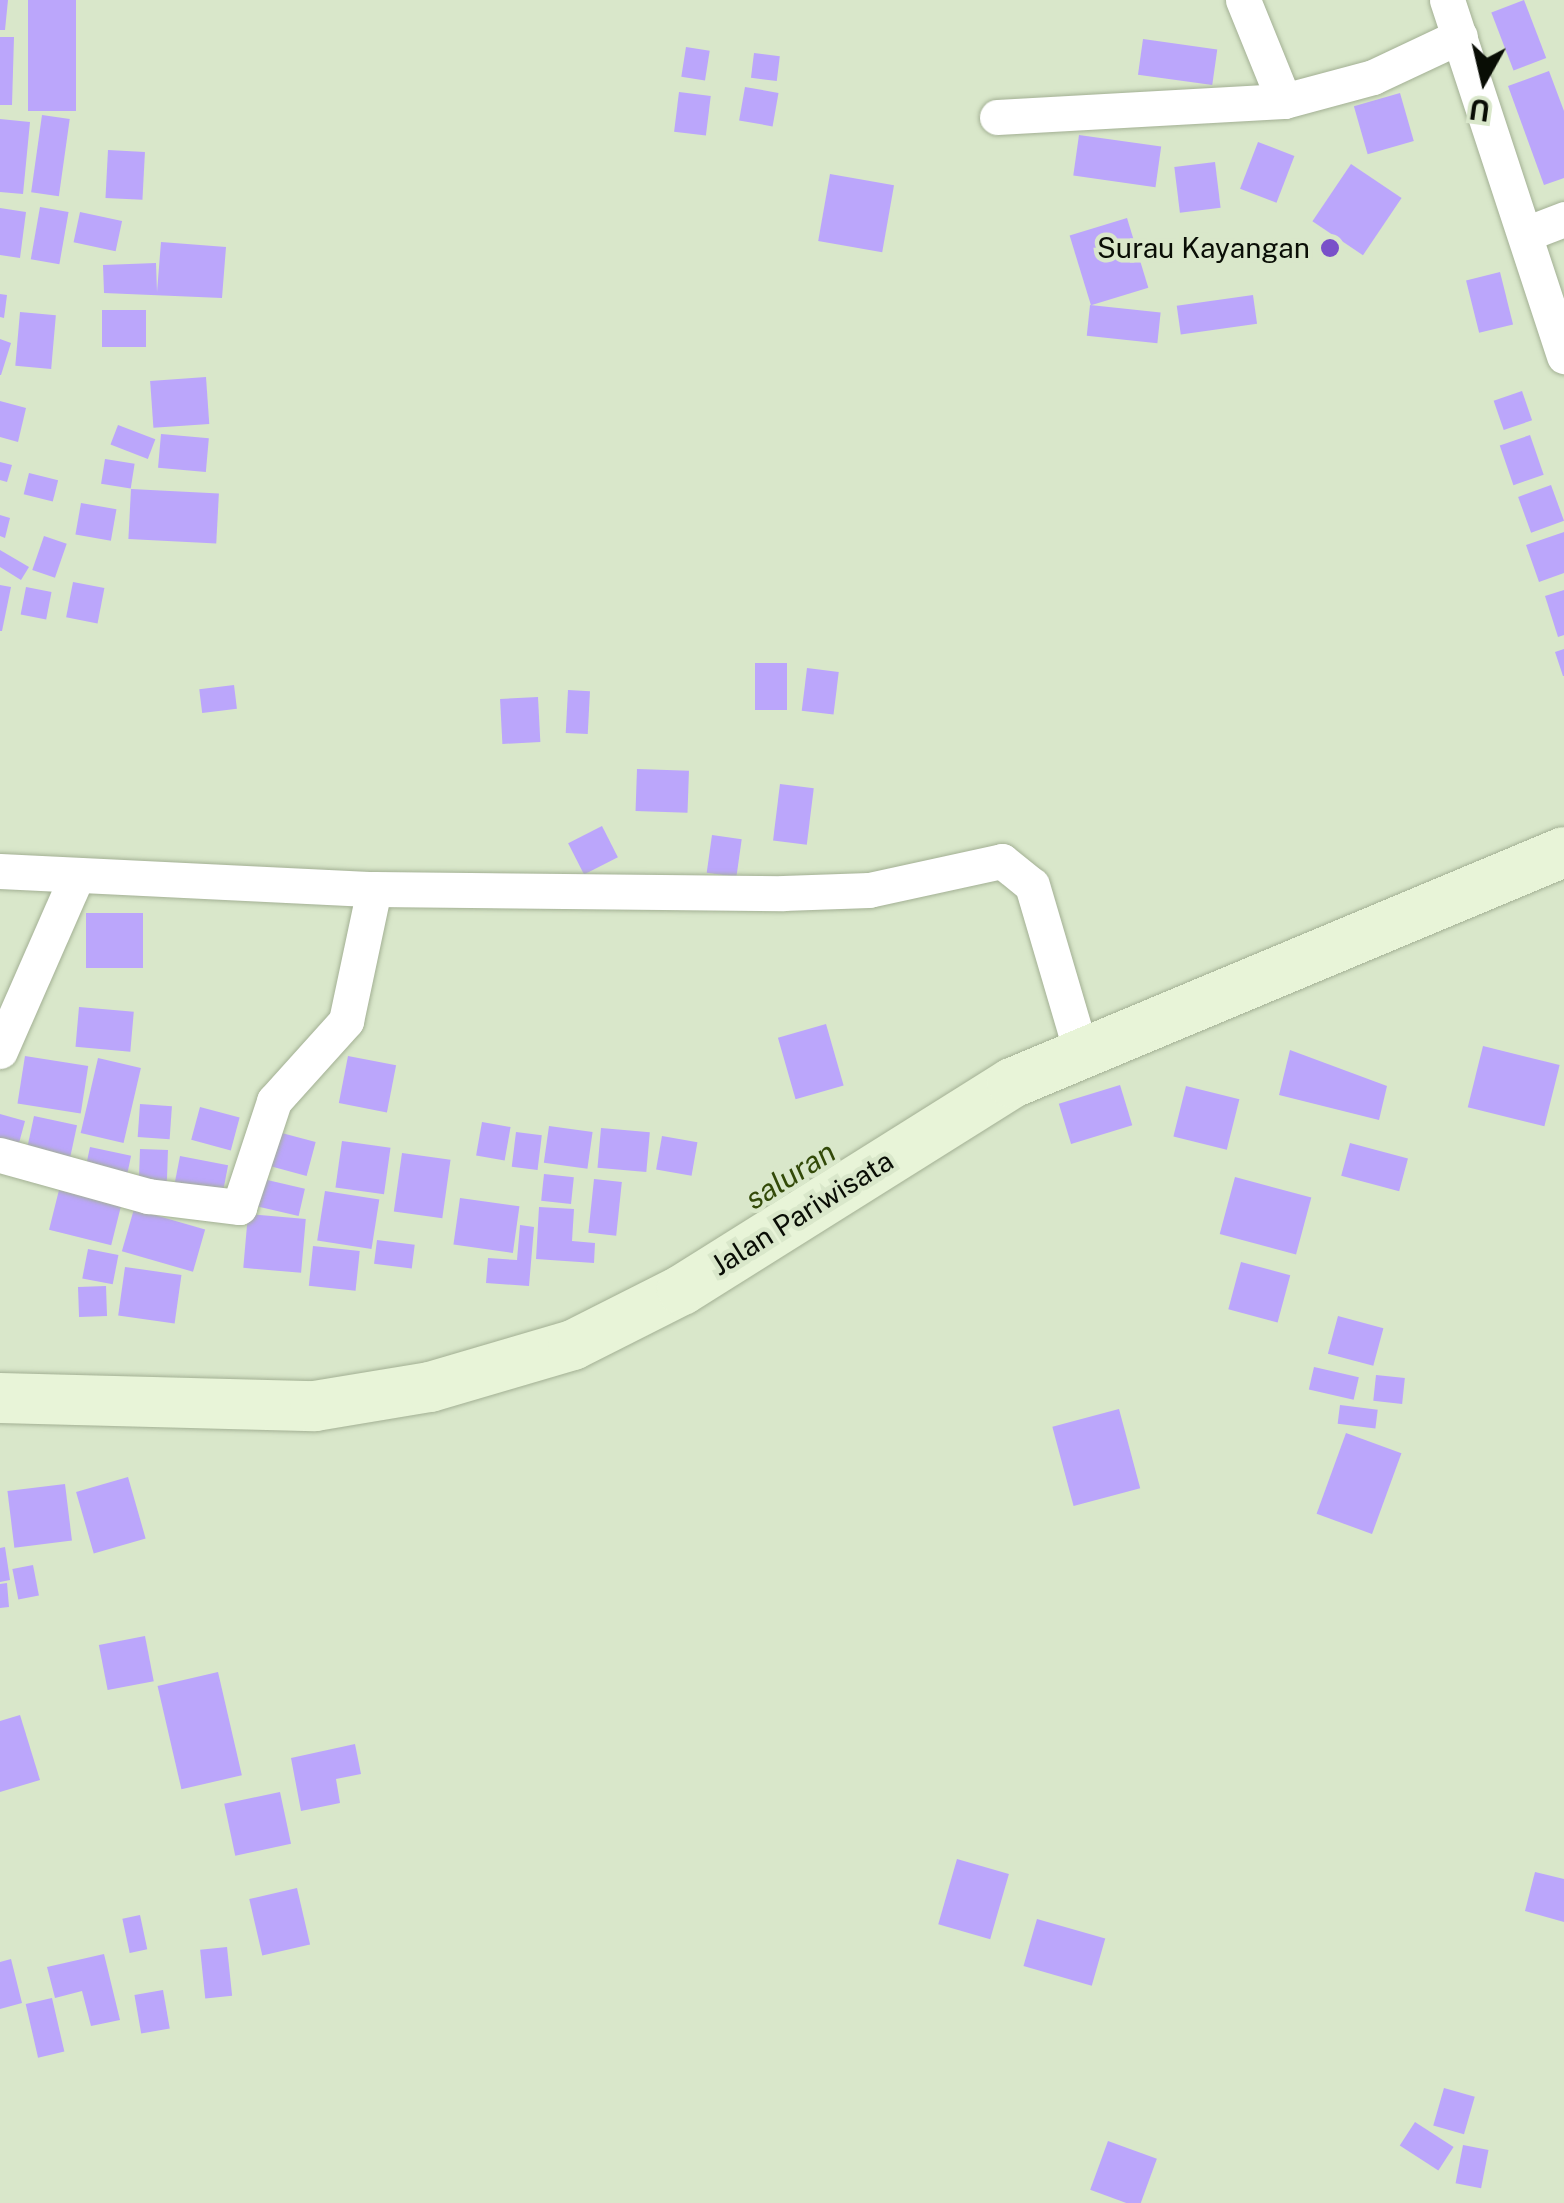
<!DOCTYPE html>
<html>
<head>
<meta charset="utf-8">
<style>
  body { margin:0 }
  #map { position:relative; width:1564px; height:2203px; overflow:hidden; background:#d9e7ca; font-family:"Public Sans",sans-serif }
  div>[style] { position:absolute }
  .building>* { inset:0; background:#bba6fb; transform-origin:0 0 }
  .roads { filter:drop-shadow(0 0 2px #a3b094) drop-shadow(0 0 2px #a3b094) }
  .street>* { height:35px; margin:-17.5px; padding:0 17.5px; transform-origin:17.5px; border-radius:17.5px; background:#fff }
  .secondary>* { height:50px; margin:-25px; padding:0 25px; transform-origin:25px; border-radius:25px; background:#e8f4d8 }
  .dots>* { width:28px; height:28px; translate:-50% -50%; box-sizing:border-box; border:5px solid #d9e7ca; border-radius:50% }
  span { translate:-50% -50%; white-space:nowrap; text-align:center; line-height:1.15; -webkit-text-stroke:9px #d9e7ca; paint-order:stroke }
  .poi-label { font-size:28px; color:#090d05 }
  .right { translate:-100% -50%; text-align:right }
  .street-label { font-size:28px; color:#090d05 }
  .water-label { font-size:30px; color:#324908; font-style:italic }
  .north { position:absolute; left:1434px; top:30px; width:100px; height:100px; -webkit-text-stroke:8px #d9e7ca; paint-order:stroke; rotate:188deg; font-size:28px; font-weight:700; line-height:40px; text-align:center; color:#090d05 }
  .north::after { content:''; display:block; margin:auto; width:35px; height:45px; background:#090d05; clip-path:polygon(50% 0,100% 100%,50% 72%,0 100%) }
</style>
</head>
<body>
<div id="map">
  <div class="building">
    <div style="clip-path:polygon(0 0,8px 0,5px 30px,0 30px)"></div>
    <div style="left:28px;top:0;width:48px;height:111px"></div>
    <div style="left:1524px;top:0;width:62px;height:35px;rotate:69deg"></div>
    <div style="clip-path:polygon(0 37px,14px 37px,12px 105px,0 105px)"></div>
    <div style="left:1143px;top:39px;width:75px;height:36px;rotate:8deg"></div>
    <div style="left:686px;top:47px;width:24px;height:30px;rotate:9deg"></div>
    <div style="left:754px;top:53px;width:26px;height:25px;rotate:7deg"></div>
    <div style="clip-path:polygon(1549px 71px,1564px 111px,1564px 178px,1544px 185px,1508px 86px)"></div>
    <div style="left:745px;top:87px;width:34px;height:34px;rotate:10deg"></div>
    <div style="left:679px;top:92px;width:32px;height:40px;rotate:7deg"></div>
    <div style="left:1400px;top:93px;width:50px;height:48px;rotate:74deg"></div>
    <div style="left:42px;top:115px;width:28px;height:78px;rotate:8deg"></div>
    <div style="clip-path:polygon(0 119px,30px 122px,23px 194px,0 192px)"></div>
    <div style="left:1079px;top:135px;width:83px;height:41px;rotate:8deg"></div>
    <div style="left:1258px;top:142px;width:39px;height:50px;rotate:21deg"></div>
    <div style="left:108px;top:150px;width:37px;height:48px;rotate:3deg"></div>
    <div style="left:1215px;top:162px;width:46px;height:41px;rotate:83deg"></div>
    <div style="left:1351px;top:164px;width:61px;height:69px;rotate:34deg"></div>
    <div style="left:830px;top:174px;width:65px;height:68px;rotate:10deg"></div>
    <div style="left:40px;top:207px;width:29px;height:53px;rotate:10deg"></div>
    <div style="clip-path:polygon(0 208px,26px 212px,20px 258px,0 255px)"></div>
    <div style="left:80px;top:212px;width:43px;height:31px;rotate:12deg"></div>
    <div style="left:1127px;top:218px;width:73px;height:60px;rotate:73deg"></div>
    <div style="clip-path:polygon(161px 242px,226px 247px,222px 298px,104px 293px,103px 265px,156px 263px,157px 292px)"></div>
    <div style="left:1500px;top:272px;width:54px;height:35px;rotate:76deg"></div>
    <div style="clip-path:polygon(0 294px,7px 295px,4px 318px,0 317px)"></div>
    <div style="left:1253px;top:295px;width:29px;height:77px;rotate:82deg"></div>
    <div style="left:1090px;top:305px;width:71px;height:31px;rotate:6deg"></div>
    <div style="left:102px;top:310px;width:44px;height:37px"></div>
    <div style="left:20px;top:312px;width:36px;height:54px;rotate:5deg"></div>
    <div style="clip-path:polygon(0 339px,11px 343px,1px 375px,0 375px)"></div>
    <div style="left:206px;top:377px;width:47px;height:56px;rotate:86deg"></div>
    <div style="left:1522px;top:391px;width:31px;height:30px;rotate:71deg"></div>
    <div style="clip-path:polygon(0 401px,26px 408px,18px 442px,0 437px)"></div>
    <div style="left:118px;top:425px;width:40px;height:21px;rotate:21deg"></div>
    <div style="left:161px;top:434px;width:48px;height:34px;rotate:5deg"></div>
    <div style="left:1530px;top:435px;width:42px;height:32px;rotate:71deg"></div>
    <div style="left:105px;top:459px;width:30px;height:25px;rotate:9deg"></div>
    <div style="clip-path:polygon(0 462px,12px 465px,7px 482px,0 480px)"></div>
    <div style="left:29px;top:473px;width:30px;height:22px;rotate:14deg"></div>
    <div style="left:1551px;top:485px;width:38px;height:35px;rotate:70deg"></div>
    <div style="left:131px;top:489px;width:88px;height:50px;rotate:3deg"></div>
    <div style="left:81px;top:503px;width:36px;height:32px;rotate:10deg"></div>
    <div style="clip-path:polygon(0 515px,10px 518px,5px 538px,0 536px)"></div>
    <div style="clip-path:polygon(1564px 532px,1564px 573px,1539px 582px,1526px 545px)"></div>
    <div style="left:44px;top:536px;width:24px;height:36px;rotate:19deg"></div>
    <div style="clip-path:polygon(0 550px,29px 567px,21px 580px,0 567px)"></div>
    <div style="left:73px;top:582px;width:32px;height:36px;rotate:11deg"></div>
    <div style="clip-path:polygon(0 585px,11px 587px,2px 631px,0 631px)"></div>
    <div style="left:26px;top:587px;width:26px;height:28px;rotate:11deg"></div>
    <div style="clip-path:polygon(1564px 590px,1564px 635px,1558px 637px,1545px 596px)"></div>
    <div style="clip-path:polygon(1564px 649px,1564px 676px,1563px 676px,1555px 652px)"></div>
    <div style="left:755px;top:663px;width:32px;height:47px"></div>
    <div style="left:807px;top:668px;width:32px;height:43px;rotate:7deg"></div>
    <div style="left:234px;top:685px;width:24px;height:35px;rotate:83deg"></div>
    <div style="left:568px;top:690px;width:22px;height:43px;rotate:3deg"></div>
    <div style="left:538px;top:697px;width:45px;height:38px;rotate:87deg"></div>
    <div style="left:637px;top:769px;width:52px;height:42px;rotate:2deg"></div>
    <div style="left:780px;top:784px;width:34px;height:57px;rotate:7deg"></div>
    <div style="left:602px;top:826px;width:35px;height:38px;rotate:63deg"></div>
    <div style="left:712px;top:835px;width:30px;height:38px;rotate:8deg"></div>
    <div style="left:86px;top:913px;width:57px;height:55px"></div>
    <div style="left:79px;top:1007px;width:55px;height:40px;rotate:5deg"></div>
    <div style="left:826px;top:1024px;width:64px;height:50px;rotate:74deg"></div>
    <div style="left:1483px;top:1046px;width:79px;height:63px;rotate:14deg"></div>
    <div style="clip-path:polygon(1290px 1050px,1387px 1086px,1379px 1120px,1279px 1095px)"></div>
    <div style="left:25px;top:1056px;width:64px;height:48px;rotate:9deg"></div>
    <div style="left:348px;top:1056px;width:49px;height:48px;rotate:11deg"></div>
    <div style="left:98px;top:1058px;width:44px;height:77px;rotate:13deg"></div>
    <div style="left:1120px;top:1085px;width:42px;height:64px;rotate:73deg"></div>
    <div style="left:1186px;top:1086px;width:55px;height:52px;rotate:14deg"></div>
    <div style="left:140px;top:1104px;width:32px;height:33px;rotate:4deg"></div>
    <div style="left:200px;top:1107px;width:41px;height:34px;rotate:15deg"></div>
    <div style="clip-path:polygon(0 1114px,25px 1121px,19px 1143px,0 1138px)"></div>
    <div style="left:34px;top:1116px;width:44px;height:37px;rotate:12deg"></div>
    <div style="left:482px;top:1122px;width:29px;height:34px;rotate:10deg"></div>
    <div style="left:549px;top:1126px;width:44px;height:37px;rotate:8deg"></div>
    <div style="left:601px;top:1128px;width:49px;height:40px;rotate:5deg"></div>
    <div style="left:278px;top:1132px;width:39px;height:35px;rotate:15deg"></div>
    <div style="left:516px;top:1132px;width:26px;height:35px;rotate:7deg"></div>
    <div style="left:662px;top:1136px;width:36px;height:34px;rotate:10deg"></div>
    <div style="left:342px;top:1141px;width:49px;height:47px;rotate:8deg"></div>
    <div style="left:1350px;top:1143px;width:60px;height:34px;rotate:15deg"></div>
    <div style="left:90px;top:1147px;width:42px;height:26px;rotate:12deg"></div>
    <div style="left:140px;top:1149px;width:28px;height:38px;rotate:2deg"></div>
    <div style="left:402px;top:1153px;width:49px;height:59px;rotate:8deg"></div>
    <div style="left:180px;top:1156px;width:49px;height:38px;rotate:11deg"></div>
    <div style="left:544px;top:1174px;width:30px;height:27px;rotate:6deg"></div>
    <div style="left:1235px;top:1177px;width:79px;height:59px;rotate:15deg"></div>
    <div style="left:263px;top:1179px;width:43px;height:28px;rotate:13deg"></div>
    <div style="left:594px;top:1179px;width:28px;height:54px;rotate:6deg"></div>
    <div style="left:59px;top:1190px;width:64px;height:41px;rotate:14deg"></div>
    <div style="left:325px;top:1191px;width:55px;height:50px;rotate:9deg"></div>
    <div style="left:460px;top:1198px;width:60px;height:47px;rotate:8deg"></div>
    <div style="clip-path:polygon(539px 1207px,574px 1209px,572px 1241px,595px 1243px,594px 1263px,536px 1259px)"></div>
    <div style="left:134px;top:1209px;width:74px;height:44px;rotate:16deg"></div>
    <div style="left:248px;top:1214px;width:58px;height:54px;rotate:5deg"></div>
    <div style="clip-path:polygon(520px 1225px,534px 1227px,529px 1286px,486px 1283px,488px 1258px,517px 1260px)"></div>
    <div style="left:377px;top:1240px;width:38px;height:24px;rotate:7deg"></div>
    <div style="left:313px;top:1246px;width:47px;height:40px;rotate:6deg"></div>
    <div style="left:88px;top:1249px;width:31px;height:30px;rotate:11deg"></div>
    <div style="left:1241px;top:1262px;width:51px;height:49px;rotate:15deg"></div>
    <div style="left:125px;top:1267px;width:57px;height:49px;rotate:8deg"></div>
    <div style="left:106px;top:1286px;width:30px;height:28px;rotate:88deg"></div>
    <div style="left:1338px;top:1316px;width:47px;height:39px;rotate:15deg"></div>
    <div style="left:1314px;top:1367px;width:46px;height:23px;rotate:13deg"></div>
    <div style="left:1376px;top:1375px;width:29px;height:26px;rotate:6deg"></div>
    <div style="left:1340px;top:1405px;width:38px;height:19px;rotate:7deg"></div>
    <div style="left:1119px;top:1409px;width:82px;height:69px;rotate:75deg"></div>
    <div style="left:1346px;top:1433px;width:59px;height:86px;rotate:20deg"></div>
    <div style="left:128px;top:1477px;width:64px;height:54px;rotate:74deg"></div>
    <div style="left:65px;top:1484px;width:57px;height:58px;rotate:83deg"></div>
    <div style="clip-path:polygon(5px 1547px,10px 1580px,0 1582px,0 1548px)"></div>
    <div style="left:33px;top:1565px;width:31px;height:21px;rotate:79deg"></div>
    <div style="clip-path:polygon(7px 1583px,9px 1607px,0 1608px,0 1584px)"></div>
    <div style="left:145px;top:1636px;width:46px;height:47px;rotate:79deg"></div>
    <div style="left:218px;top:1672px;width:106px;height:62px;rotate:77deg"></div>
    <div style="clip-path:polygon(20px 1715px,40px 1780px,0 1792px,0 1721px)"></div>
    <div style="clip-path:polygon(355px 1744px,361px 1774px,336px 1779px,340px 1803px,301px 1811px,291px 1758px)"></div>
    <div style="left:280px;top:1792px;width:53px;height:57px;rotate:78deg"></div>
    <div style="left:957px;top:1859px;width:54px;height:68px;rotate:16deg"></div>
    <div style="clip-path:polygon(1535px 1872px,1564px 1879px,1564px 1922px,1525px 1911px)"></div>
    <div style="left:297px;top:1888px;width:58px;height:49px;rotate:77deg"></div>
    <div style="left:140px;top:1915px;width:35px;height:18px;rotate:78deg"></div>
    <div style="left:1037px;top:1919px;width:71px;height:49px;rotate:16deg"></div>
    <div style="left:227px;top:1947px;width:49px;height:27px;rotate:84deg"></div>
    <div style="clip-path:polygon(104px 1954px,120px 2020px,91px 2026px,82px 1991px,55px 1998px,47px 1967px)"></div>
    <div style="clip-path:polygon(11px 1959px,22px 2003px,0 2009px,0 1962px)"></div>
    <div style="left:163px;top:1990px;width:39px;height:29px;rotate:80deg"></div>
    <div style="left:52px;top:1998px;width:55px;height:27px;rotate:77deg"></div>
    <div style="left:1444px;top:2088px;width:32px;height:39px;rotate:16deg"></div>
    <div style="left:1415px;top:2122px;width:46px;height:28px;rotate:33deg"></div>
    <div style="left:1108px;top:2141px;width:52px;height:52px;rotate:20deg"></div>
    <div style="left:1463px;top:2145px;width:26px;height:39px;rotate:11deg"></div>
  </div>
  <div class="roads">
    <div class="street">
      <div style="left:1243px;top:0;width:109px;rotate:67.9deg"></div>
      <div style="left:1284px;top:101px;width:92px;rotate:-15.1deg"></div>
      <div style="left:1373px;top:77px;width:96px;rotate:-25.2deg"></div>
      <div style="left:1447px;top:0;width:375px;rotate:71.8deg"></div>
      <div style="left:997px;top:117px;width:287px;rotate:-3.2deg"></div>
      <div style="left:1528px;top:233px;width:39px;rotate:-21deg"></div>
      <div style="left:0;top:871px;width:374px;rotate:2.8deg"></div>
      <div style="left:374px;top:889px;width:409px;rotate:0.6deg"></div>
      <div style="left:783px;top:893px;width:86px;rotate:-2deg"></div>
      <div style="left:869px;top:890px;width:136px;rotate:-12.3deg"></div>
      <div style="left:1002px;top:861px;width:38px;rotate:39deg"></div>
      <div style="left:1032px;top:885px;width:174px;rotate:73.6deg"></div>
      <div style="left:0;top:1051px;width:187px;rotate:-66.3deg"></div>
      <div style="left:0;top:1155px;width:154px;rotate:15.5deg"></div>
      <div style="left:148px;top:1196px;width:92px;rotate:6.9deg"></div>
      <div style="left:239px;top:1207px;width:112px;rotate:-71.7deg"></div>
      <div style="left:274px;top:1101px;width:108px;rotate:-48deg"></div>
      <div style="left:346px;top:1021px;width:135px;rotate:-78deg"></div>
    </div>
    <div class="secondary">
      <div style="left:0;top:1398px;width:315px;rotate:1.5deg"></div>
      <div style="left:315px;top:1406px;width:117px;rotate:-9.4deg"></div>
      <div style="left:430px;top:1387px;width:149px;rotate:-16.4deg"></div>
      <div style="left:573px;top:1345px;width:122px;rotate:-26.8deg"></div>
      <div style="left:682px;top:1290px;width:390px;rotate:-32.1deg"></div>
      <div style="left:1012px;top:1083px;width:598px;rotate:-22.71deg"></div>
    </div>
  </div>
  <div class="dots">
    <div style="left:1330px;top:248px;background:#7950c9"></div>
  </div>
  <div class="poi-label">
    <span class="right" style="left:1310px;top:248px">Surau Kayangan</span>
  </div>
  <div class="street-label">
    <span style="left:802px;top:1213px;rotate:-32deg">Jalan Pariwisata</span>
  </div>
  <div class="water-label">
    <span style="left:790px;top:1175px;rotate:-32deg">saluran</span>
  </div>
  <div class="north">U</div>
</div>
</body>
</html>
